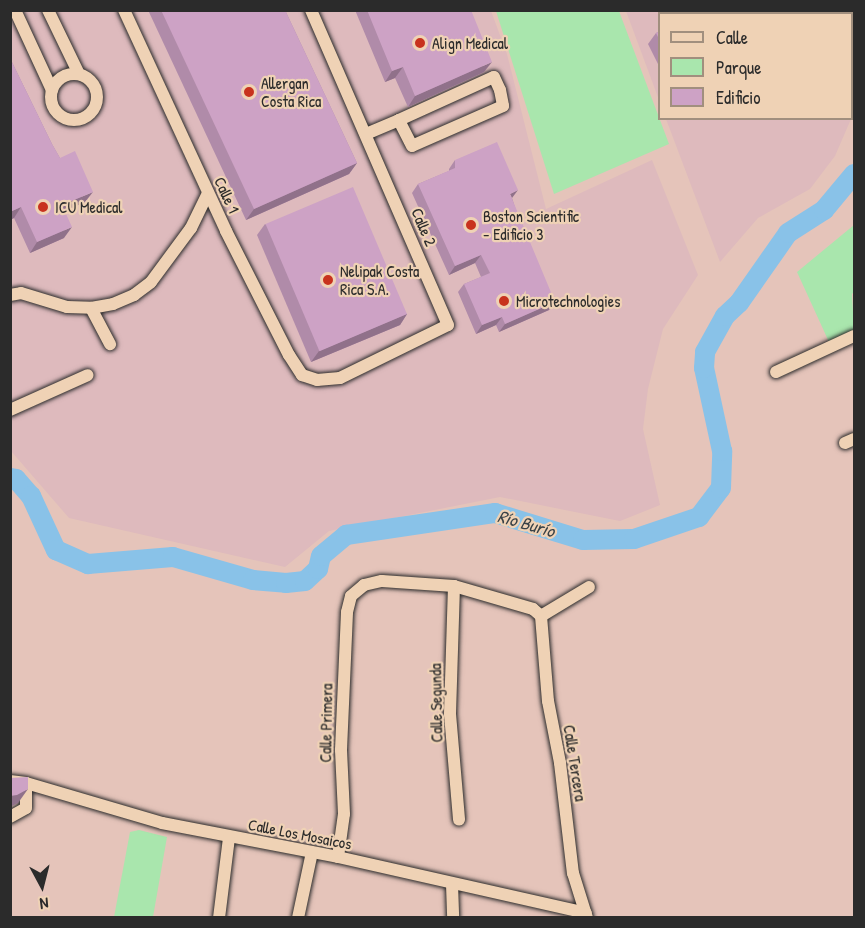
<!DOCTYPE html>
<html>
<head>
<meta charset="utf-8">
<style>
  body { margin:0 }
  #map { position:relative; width:865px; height:928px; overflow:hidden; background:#e5c4ba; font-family:"Patrick Hand",sans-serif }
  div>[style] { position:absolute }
  .built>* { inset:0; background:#debabd }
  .green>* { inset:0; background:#a9e6ad }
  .river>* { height:20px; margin:-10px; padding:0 10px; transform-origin:10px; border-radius:10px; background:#89c2e8 }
  .roads { filter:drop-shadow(0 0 2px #2b2b2b) drop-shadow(0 0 2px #2b2b2b) }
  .minor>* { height:12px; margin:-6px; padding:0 6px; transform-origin:6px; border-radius:6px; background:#efd2b5 }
  .minor>.ring { margin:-6px; padding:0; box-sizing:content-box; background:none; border:12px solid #efd2b5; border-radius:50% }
  .wall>* { inset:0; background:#b08ba9 }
  .shaded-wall>* { inset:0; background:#90718a }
  .building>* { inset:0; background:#cda2c5; transform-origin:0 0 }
  .dots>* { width:16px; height:16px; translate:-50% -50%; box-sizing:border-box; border:3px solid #efd2b5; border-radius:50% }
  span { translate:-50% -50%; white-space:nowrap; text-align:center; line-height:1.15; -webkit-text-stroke:4.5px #efd2b5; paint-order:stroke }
  .poi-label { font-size:16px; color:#2b2b2b }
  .left { translate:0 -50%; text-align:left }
  .street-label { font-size:16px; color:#2b2b2b }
  .water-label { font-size:18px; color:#394247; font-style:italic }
  .frame { position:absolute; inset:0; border:12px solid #2b2b2b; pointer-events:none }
  .legend { position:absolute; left:658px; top:12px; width:195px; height:108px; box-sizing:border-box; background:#efd2b5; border:2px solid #a18f7e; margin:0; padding:8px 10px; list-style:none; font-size:18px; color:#2b2b2b }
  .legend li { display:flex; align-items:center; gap:12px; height:30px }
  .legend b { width:30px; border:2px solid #a18f7e }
  .north { position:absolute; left:12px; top:856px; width:60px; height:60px; -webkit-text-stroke:4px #efd2b5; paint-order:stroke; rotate:173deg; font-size:16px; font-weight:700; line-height:24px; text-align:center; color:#2b2b2b }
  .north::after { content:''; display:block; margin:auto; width:21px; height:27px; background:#2b2b2b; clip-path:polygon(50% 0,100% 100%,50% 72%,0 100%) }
</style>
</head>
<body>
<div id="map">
  <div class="built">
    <div style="clip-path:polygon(11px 11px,491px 11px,507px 54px,546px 209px,652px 160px,698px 275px,663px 329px,648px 389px,643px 429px,660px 505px,620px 521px,500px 497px,329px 531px,285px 567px,69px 518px,11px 451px)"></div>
    <div style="clip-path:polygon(626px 11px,854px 11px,854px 112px,835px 156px,810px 189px,758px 218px,720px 262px,666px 119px,852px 118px,852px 14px,660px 14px,659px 100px)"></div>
  </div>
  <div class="green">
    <div style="clip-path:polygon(496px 11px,619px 11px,669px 144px,554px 194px)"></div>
    <div style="clip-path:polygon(854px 225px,854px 292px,852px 294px,854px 330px,829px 342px,797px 272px)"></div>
    <div style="clip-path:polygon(139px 830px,167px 837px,153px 917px,114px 917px,130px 832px)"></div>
  </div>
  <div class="river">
    <div style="left:10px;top:478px;width:6px;rotate:9deg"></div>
    <div style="left:16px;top:479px;width:23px;rotate:49deg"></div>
    <div style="left:31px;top:496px;width:60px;rotate:65.2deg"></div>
    <div style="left:56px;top:550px;width:35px;rotate:24deg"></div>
    <div style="left:88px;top:564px;width:85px;rotate:-4.7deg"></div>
    <div style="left:173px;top:557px;width:83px;rotate:16deg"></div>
    <div style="left:253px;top:580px;width:33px;rotate:5deg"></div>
    <div style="left:286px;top:583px;width:19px;rotate:-6deg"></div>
    <div style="left:305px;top:581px;width:18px;rotate:-43deg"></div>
    <div style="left:318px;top:569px;width:13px;rotate:-77deg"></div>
    <div style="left:321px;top:556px;width:33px;rotate:-40deg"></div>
    <div style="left:346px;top:535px;width:151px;rotate:-8.4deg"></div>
    <div style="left:495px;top:513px;width:92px;rotate:17.1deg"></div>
    <div style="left:583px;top:540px;width:51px;rotate:-1.1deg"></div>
    <div style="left:634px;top:539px;width:69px;rotate:-18.7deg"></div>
    <div style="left:699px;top:517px;width:36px;rotate:-53deg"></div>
    <div style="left:721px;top:488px;width:37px;rotate:-88deg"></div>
    <div style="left:722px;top:451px;width:85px;rotate:-102.2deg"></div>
    <div style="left:704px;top:368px;width:16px;rotate:-86deg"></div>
    <div style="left:705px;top:352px;width:41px;rotate:-60.9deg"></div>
    <div style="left:725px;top:316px;width:19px;rotate:-43deg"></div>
    <div style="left:739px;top:303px;width:85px;rotate:-55deg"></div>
    <div style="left:788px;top:233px;width:43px;rotate:-32.6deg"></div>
    <div style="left:824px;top:210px;width:47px;rotate:-50.2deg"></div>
  </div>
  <div class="roads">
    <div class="minor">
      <div style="left:15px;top:10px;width:88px;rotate:65.2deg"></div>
      <div style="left:48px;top:10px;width:71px;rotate:64.2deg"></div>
      <div style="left:124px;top:10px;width:243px;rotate:65.2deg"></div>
      <div style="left:226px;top:231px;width:139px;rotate:63.1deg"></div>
      <div style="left:289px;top:355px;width:24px;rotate:57deg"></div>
      <div style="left:302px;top:375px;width:16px;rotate:18deg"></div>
      <div style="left:317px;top:380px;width:23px;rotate:-5deg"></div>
      <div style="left:340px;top:378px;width:120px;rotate:-26.1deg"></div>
      <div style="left:448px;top:325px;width:344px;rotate:-113.5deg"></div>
      <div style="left:747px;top:14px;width:5px;rotate:-53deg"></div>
      <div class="ring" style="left:51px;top:74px;width:34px;height:34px"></div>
      <div style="left:366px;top:134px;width:36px;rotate:-23deg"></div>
      <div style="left:399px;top:120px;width:104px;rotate:-24.4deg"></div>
      <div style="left:494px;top:77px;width:14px;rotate:65deg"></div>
      <div style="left:500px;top:90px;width:16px;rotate:79deg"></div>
      <div style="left:503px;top:106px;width:99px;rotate:156.3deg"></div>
      <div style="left:412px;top:146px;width:29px;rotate:-117deg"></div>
      <div style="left:10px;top:295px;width:11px;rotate:-10deg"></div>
      <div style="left:21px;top:293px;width:48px;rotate:16.9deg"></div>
      <div style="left:67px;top:307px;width:24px;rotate:2deg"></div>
      <div style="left:91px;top:308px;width:22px;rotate:-10deg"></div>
      <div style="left:113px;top:304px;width:23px;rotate:-23deg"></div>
      <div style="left:134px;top:295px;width:21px;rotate:-37deg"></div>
      <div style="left:151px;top:282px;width:67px;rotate:-53.5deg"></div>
      <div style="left:191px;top:228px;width:39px;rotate:-64deg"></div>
      <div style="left:91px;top:308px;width:41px;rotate:62.2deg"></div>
      <div style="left:776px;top:372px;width:86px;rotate:-24.8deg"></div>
      <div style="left:10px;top:410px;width:85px;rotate:-24.2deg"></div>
      <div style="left:845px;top:443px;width:10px;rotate:-24deg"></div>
      <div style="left:454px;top:586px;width:128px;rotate:91.8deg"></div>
      <div style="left:450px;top:714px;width:106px;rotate:85.1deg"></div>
      <div style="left:541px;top:616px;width:85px;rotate:85.3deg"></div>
      <div style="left:548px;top:701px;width:63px;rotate:79deg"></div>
      <div style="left:560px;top:763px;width:111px;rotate:83.3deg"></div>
      <div style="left:573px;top:873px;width:47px;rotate:72.7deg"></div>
      <div style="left:541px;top:616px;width:56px;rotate:-31.1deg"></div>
      <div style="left:10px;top:781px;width:16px;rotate:7deg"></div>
      <div style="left:26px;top:783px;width:142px;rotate:16.4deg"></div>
      <div style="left:162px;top:823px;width:179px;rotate:10.9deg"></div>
      <div style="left:338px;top:857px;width:254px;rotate:12.7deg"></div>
      <div style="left:10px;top:817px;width:18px;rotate:-29deg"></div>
      <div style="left:26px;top:808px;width:25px;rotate:-90deg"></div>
      <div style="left:338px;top:857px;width:43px;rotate:-82.1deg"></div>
      <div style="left:344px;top:814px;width:64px;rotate:-92.7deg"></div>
      <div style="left:341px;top:750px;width:138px;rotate:-87.5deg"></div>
      <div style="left:347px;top:612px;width:16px;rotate:-76deg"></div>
      <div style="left:351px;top:596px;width:17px;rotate:-40deg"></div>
      <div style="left:364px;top:585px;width:18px;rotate:-13deg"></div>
      <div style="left:382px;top:581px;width:72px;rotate:4deg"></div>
      <div style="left:454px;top:586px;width:82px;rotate:16.2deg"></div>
      <div style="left:533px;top:609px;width:11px;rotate:41deg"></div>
      <div style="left:452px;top:884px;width:34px;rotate:88deg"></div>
      <div style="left:219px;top:918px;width:81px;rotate:-82.9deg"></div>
      <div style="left:298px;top:918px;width:67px;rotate:-78deg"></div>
    </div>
  </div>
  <div class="wall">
    <div style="clip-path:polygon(148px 10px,285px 10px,357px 163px,349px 174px,246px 220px)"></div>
    <div style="clip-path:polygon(355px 10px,471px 10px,484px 72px,408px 107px,395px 78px,385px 82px)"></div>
    <div style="clip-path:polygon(660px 31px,660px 66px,659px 66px,648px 44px,656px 33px)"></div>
    <div style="clip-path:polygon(10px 58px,52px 144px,85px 202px,65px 211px,64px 238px,30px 253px,14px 218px,10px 220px)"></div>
    <div style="clip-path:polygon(455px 160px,512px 198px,549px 310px,499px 332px,496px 325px,476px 334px,458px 292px,464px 284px,481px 277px,475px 263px,449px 275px,412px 193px,418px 184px,449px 171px,449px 169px)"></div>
    <div style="clip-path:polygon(265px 224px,407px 314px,400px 325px,311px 362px,257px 235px)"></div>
  </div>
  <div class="shaded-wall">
    <div style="clip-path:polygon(492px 62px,484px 72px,408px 107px,415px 96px)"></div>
    <div style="clip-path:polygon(403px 67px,395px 78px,385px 82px,392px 71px)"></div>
    <div style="clip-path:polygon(855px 73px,855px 77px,852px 80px,852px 75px)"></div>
    <div style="clip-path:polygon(357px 163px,349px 174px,246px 220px,254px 209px)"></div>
    <div style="clip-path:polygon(518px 190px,512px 198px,510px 194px)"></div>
    <div style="clip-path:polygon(93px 192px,85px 202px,55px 216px,62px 205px)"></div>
    <div style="clip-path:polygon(21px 207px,14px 218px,10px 220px,10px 212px)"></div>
    <div style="clip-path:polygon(72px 227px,64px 238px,30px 253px,37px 242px)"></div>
    <div style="clip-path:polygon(481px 255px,475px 263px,449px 275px,455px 266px)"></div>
    <div style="clip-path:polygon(555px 302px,549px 310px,499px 332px,505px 324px)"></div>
    <div style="clip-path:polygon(407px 314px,400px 325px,311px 362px,319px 351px)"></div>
    <div style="clip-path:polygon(502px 317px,496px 325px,476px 334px,482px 325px)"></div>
    <div style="clip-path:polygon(28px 789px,18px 803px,10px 807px,10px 796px)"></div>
  </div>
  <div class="building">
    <div style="clip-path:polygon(161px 10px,285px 10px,357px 163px,254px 209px)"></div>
    <div style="clip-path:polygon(367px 10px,471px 10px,492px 62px,415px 96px,403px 67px,392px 71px)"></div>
    <div style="clip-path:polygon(660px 31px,660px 41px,656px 33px)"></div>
    <div style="left:855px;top:36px;width:37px;height:4px;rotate:90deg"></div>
    <div style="clip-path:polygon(10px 58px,52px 144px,60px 158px,75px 151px,93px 192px,62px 205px,72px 227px,37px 242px,21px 207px,10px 212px)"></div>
    <div style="clip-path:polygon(497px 142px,518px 190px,510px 194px,555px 302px,505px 324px,502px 317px,482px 325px,464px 284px,490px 273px,481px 255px,455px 266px,418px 184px,455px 168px,455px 160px)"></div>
    <div style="left:353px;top:187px;width:138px;height:95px;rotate:67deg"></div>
    <div style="clip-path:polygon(28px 777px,28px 789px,17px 795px,10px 796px,10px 778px)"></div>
  </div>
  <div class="dots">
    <div style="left:420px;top:43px;background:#c8321e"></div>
    <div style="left:249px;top:92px;background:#c8321e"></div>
    <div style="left:43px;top:207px;background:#c8321e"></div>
    <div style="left:471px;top:225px;background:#c8321e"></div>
    <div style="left:328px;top:280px;background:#c8321e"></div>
    <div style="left:504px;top:301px;background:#c8321e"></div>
  </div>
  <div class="poi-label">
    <span class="left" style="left:432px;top:43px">Align Medical</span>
    <span class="left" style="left:261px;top:92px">Allergan<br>Costa Rica</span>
    <span class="left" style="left:55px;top:207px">ICU Medical</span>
    <span class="left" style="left:483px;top:225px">Boston Scientific<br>- Edificio 3</span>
    <span class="left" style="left:340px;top:280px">Nelipak Costa<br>Rica S.A.</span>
    <span class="left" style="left:516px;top:301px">Microtechnologies</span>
  </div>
  <div class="street-label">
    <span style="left:227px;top:195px;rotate:65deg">Calle 1</span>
    <span style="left:424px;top:227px;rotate:67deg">Calle 2</span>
    <span style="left:436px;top:703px;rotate:-91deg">Calle Segunda</span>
    <span style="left:326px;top:723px;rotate:-89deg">Calle Primera</span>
    <span style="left:575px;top:763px;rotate:81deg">Calle Tercera</span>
    <span style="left:300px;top:834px;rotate:11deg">Calle Los Mosaicos</span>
  </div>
  <div class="water-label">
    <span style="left:526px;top:524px;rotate:16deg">Río Burío</span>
  </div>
  <div class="frame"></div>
  <ul class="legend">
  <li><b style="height:8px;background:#efd2b5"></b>Calle</li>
  <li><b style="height:16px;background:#a9e6ad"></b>Parque</li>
  <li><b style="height:16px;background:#cda2c5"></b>Edificio</li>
  </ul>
  <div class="north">N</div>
</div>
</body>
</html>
